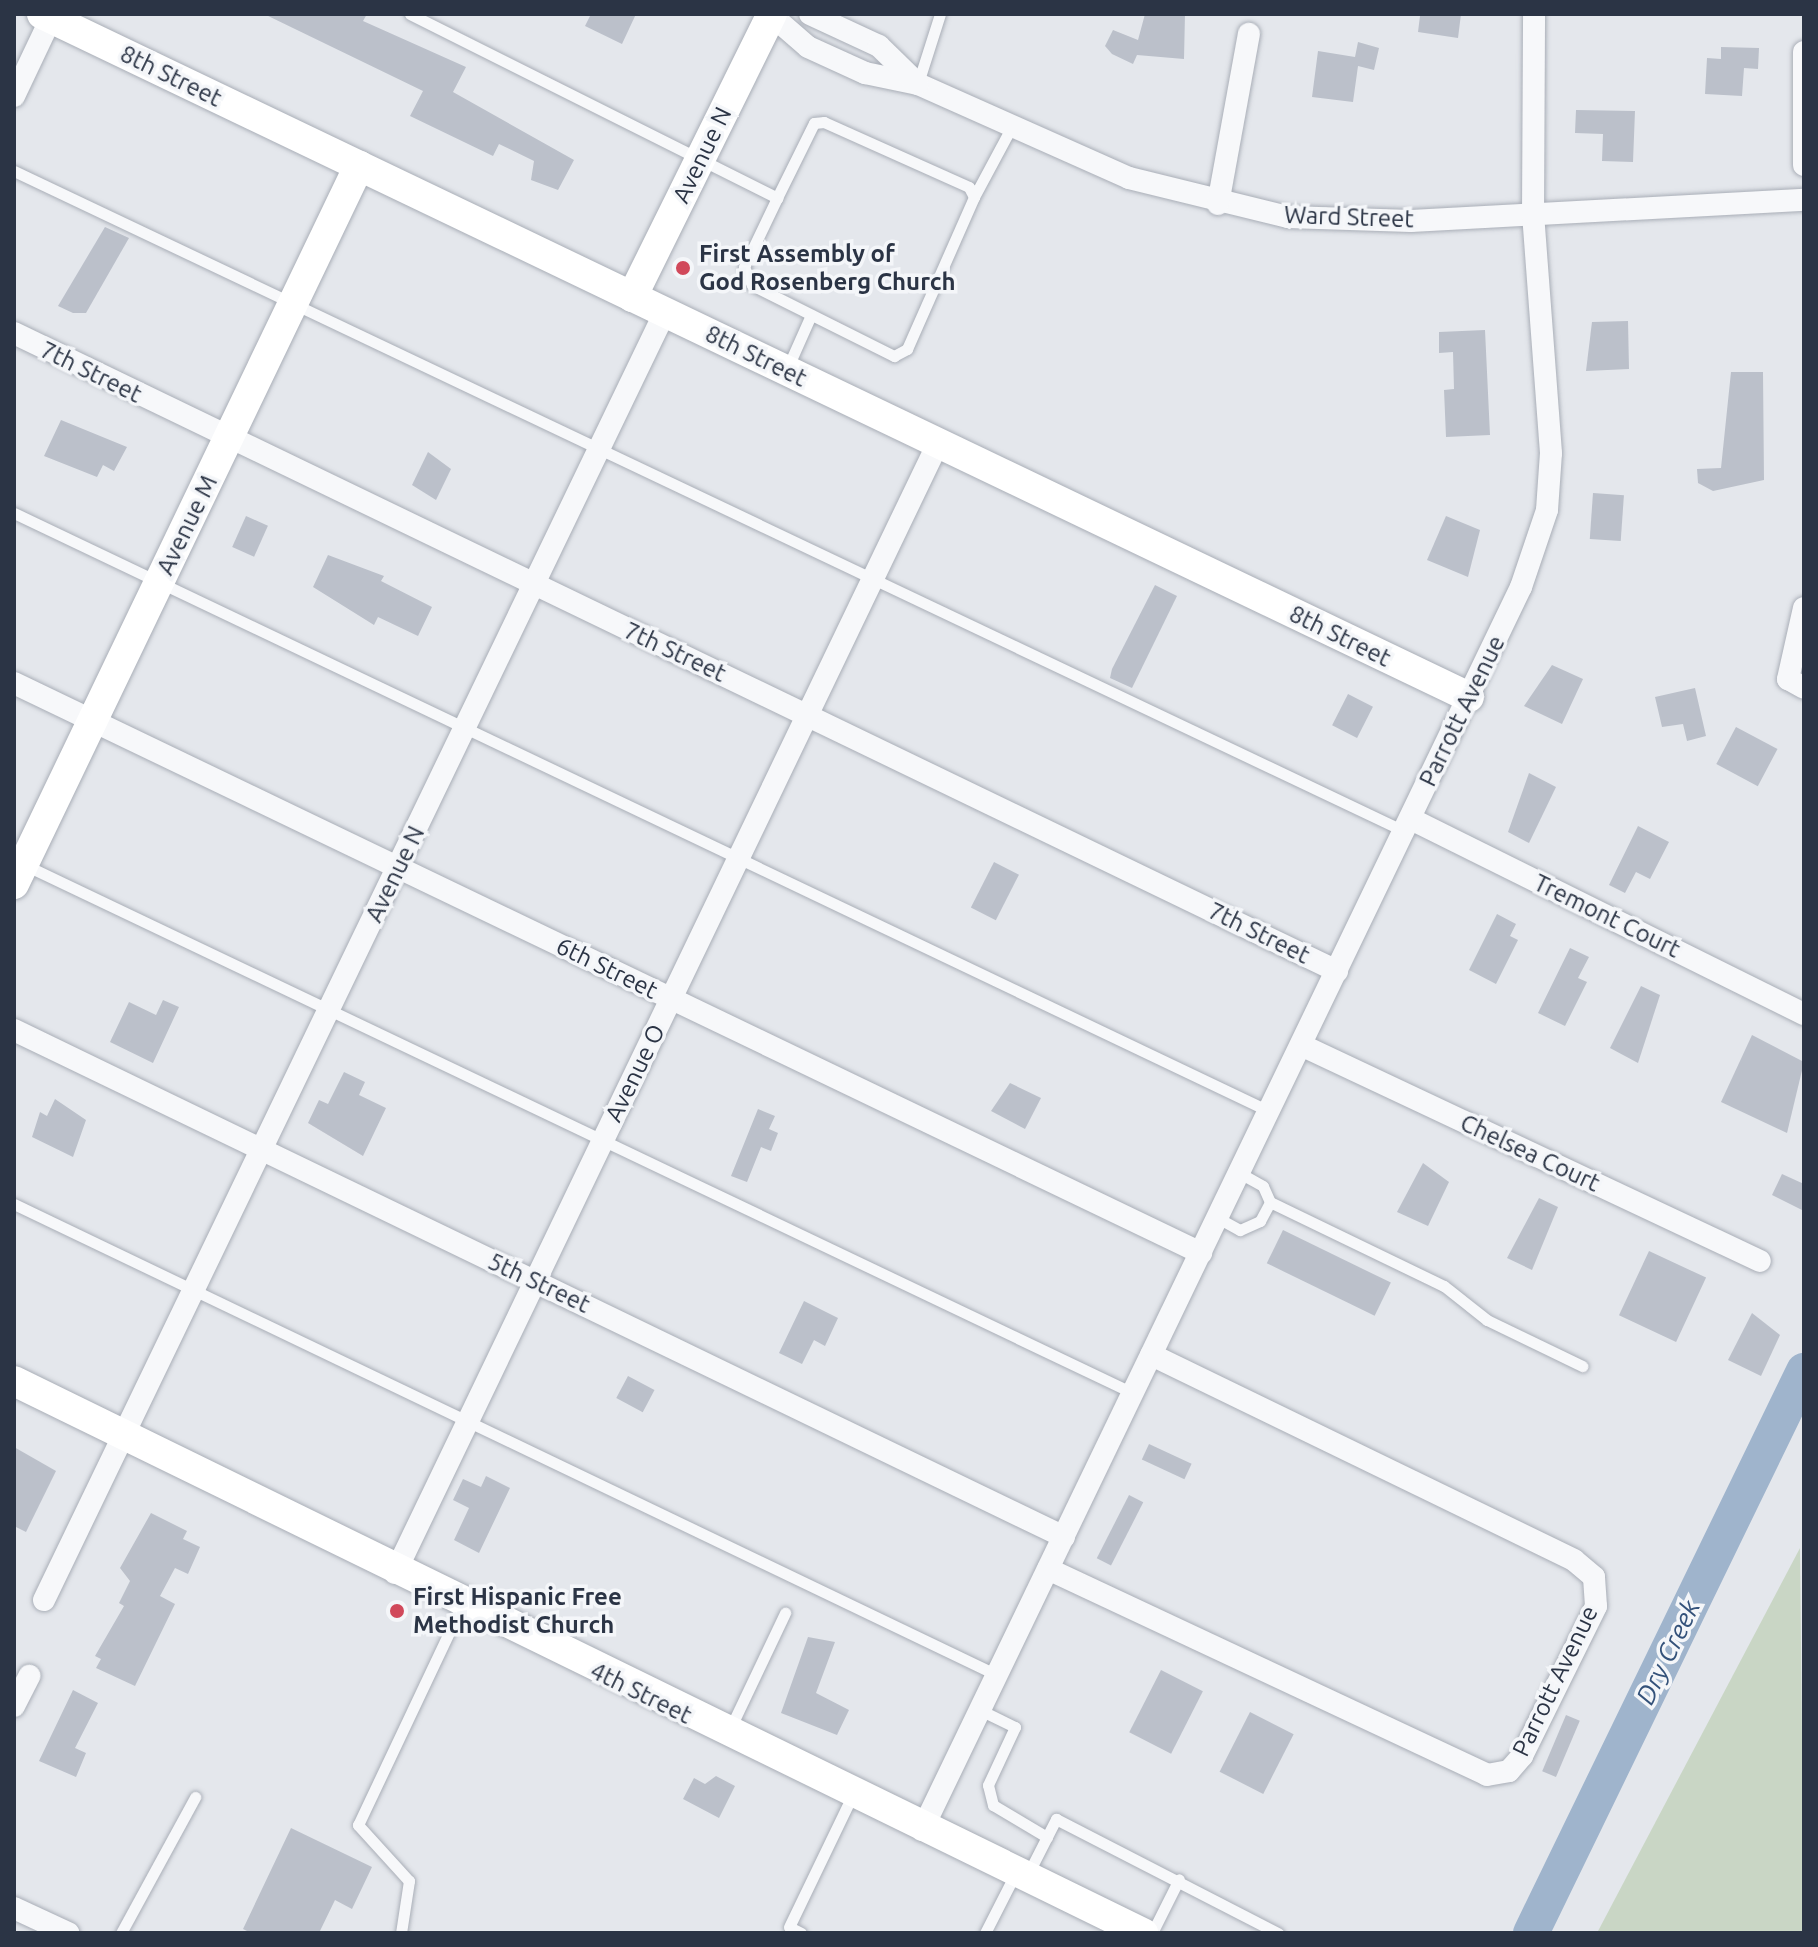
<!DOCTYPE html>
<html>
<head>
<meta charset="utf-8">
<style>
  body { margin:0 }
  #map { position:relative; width:1818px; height:1947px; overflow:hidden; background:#e4e7ec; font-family:Ubuntu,sans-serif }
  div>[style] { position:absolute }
  .green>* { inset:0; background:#c9d6c5 }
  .river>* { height:36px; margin:-18px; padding:0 18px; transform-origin:18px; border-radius:18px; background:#9fb4cc }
  .building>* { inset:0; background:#bbc0ca; transform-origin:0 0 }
  .roads { filter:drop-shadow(0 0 2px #a9aeb7) drop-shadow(0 0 2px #a9aeb7) }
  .lane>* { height:11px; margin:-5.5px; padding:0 5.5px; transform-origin:5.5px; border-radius:5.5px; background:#f7f8fa }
  .street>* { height:22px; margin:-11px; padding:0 11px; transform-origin:11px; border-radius:11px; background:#f7f8fa }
  .secondary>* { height:30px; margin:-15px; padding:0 15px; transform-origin:15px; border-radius:15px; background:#fff }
  .dots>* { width:22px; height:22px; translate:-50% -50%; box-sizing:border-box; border:4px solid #f4f6f9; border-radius:50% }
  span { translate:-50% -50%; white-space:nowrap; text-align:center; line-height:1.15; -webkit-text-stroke:7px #f4f6f9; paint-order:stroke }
  .street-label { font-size:24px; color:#2b3445 }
  .poi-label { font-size:24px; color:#2b3445; font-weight:700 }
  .left { translate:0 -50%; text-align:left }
  .water-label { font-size:26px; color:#34527a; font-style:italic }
  .frame { position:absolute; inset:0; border:16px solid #2b3445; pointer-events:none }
</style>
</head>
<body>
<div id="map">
  <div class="green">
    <div style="clip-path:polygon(1800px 1548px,1804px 1933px,1597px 1933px)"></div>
  </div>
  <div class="river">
    <div style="left:1531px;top:1933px;width:625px;rotate:-64.09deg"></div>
  </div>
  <div class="building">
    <div style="clip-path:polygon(264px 14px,367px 14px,363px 21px,466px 67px,453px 92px,574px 160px,558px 190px,531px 180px,534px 161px,499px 144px,493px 156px,410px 116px,423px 91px)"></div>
    <div style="clip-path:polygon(591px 14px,636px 14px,622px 44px,585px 26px)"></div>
    <div style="clip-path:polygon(1145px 14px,1185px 14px,1184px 59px,1137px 55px,1133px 64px,1112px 54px,1105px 46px,1113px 30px,1138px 40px)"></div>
    <div style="clip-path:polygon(1461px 14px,1458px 38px,1418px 32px,1420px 16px)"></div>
    <div style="clip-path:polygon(1358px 42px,1379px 48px,1374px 70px,1358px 66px,1353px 102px,1312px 97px,1318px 51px,1355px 57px)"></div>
    <div style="clip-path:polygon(1721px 47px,1759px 48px,1758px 69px,1744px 68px,1742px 96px,1705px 94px,1707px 58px,1721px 59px)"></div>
    <div style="clip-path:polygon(1576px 110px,1635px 111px,1633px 162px,1602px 161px,1603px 134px,1575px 133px)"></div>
    <div style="clip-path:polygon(105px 227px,129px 238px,86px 313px,73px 313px,58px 306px)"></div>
    <div style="clip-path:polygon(1628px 321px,1629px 369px,1586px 371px,1592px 322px)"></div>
    <div style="clip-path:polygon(1485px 330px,1490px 435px,1446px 437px,1444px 390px,1454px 389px,1453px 352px,1439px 353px,1439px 332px)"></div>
    <div style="clip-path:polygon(1731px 372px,1763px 372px,1764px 480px,1713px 491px,1698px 483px,1697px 469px,1721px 468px)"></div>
    <div style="clip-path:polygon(61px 420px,127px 447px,114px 471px,103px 465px,97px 477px,44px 456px)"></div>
    <div style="clip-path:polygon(428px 452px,451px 469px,436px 500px,412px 485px)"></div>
    <div style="left:1593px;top:493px;width:31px;height:46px;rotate:4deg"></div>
    <div style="left:246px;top:516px;width:24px;height:34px;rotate:24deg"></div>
    <div style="clip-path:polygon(1446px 516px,1480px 530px,1468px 577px,1427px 560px)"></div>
    <div style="clip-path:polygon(328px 555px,384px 576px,381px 581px,432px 607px,418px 636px,378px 617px,374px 625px,313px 587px)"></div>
    <div style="clip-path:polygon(1155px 585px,1177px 596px,1132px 688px,1110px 678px,1112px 669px)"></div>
    <div style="clip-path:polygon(1552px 665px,1583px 679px,1562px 724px,1524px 706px)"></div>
    <div style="clip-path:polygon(1695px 688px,1706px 736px,1687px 741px,1683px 724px,1662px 727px,1655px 697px)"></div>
    <div style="left:1348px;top:694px;width:28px;height:35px;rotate:27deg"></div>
    <div style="left:1736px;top:727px;width:47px;height:42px;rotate:28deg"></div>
    <div style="clip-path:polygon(1529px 773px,1556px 787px,1529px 843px,1508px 832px)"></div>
    <div style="clip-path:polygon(1638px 826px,1669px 842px,1650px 879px,1636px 872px,1625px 893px,1609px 885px)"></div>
    <div style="left:994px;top:862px;width:28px;height:51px;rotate:27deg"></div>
    <div style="clip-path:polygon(1497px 914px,1516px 924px,1510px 936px,1518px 940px,1496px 984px,1469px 970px)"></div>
    <div style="clip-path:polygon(1570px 948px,1589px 957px,1578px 978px,1587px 982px,1565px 1026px,1538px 1013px)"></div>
    <div style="clip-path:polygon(1641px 986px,1660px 995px,1638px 1063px,1610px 1048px)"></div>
    <div style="clip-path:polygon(163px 1000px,179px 1007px,153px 1063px,110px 1042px,129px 1002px,156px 1015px)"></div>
    <div style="clip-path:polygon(1752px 1035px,1804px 1062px,1787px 1133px,1721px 1102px)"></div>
    <div style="clip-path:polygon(344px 1072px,365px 1082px,359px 1095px,386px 1108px,363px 1156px,308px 1123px,319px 1100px,328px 1104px)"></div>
    <div style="clip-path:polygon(1010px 1083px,1041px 1098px,1025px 1129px,991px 1111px)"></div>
    <div style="clip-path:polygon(55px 1099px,86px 1120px,73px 1157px,32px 1137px,40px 1112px,47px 1116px)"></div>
    <div style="clip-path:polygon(758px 1109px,775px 1116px,769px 1129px,778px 1133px,771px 1151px,761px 1147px,747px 1182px,731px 1176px)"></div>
    <div style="clip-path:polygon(1423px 1163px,1449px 1182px,1428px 1226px,1397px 1212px)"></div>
    <div style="clip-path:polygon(1782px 1174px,1804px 1184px,1804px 1211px,1772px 1195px)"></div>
    <div style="clip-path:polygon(1539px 1198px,1558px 1207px,1532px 1270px,1507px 1258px)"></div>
    <div style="left:1283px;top:1230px;width:120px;height:37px;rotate:26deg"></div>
    <div style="left:1649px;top:1251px;width:63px;height:71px;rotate:25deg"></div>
    <div style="clip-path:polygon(804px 1301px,838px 1318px,825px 1346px,814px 1340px,802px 1364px,779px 1353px)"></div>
    <div style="clip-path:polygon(1752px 1313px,1780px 1335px,1761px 1376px,1728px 1360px)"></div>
    <div style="left:628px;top:1376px;width:30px;height:25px;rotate:28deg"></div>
    <div style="left:1149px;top:1444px;width:47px;height:17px;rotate:25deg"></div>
    <div style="clip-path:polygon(14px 1447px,56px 1471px,26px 1532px,14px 1526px)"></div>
    <div style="clip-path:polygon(486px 1476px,510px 1488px,479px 1553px,454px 1540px,469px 1508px,453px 1500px,463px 1479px,481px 1487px)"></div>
    <div style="left:1129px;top:1495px;width:16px;height:71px;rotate:27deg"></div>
    <div style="clip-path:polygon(151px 1513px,187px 1531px,183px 1539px,200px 1547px,188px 1574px,175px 1568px,160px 1596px,175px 1604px,135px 1686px,96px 1668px,101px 1659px,95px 1656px,124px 1606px,119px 1603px,130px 1581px,120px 1568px)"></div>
    <div style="clip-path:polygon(808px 1637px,835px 1642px,816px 1693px,849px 1710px,837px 1735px,781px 1713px)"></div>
    <div style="left:1161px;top:1670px;width:47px;height:70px;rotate:27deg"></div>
    <div style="clip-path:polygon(73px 1690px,98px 1703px,75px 1748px,86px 1753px,76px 1777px,39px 1761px)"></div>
    <div style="left:1250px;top:1712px;width:49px;height:67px;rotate:27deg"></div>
    <div style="left:1566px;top:1715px;width:15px;height:61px;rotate:23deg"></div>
    <div style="clip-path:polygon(716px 1776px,735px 1786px,719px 1818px,683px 1799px,694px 1778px,705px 1784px)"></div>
    <div style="clip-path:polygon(291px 1828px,372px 1867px,352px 1909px,335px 1900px,319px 1933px,251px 1933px,243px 1929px)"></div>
  </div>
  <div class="roads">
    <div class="lane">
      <div style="left:410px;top:14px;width:411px;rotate:26.6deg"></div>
      <div style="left:777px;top:198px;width:76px;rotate:115.6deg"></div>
      <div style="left:744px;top:267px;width:20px;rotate:66deg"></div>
      <div style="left:752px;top:285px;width:159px;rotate:26.6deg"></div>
      <div style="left:894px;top:356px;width:15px;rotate:-28deg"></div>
      <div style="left:907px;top:349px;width:166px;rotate:-66.2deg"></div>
      <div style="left:974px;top:197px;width:11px;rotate:-117deg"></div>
      <div style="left:969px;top:187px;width:159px;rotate:-155.9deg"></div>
      <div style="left:824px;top:122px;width:10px;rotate:174deg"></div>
      <div style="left:814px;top:123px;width:84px;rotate:116.3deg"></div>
      <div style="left:918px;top:83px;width:72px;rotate:-72.3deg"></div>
      <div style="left:14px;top:171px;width:1539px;rotate:25.4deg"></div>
      <div style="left:974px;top:197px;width:78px;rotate:-61.8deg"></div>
      <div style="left:787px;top:369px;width:59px;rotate:-66deg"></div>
      <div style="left:14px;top:513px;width:1390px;rotate:25.48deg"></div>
      <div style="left:25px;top:865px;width:1227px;rotate:25.48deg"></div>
      <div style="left:1270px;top:1202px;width:193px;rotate:25.8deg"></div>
      <div style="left:1444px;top:1286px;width:55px;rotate:38.3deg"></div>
      <div style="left:1487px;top:1320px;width:106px;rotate:25.8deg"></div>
      <div style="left:14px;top:1204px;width:1090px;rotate:25.6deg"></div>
      <div style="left:1218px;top:1218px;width:25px;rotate:29deg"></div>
      <div style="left:1240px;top:1230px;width:22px;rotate:-24deg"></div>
      <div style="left:1260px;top:1221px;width:21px;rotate:-62deg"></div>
      <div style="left:1270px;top:1202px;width:17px;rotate:-114deg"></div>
      <div style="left:1263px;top:1186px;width:26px;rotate:-151deg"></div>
      <div style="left:980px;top:1710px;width:39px;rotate:26deg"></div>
      <div style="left:1015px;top:1727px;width:64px;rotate:115deg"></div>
      <div style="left:988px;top:1785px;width:21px;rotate:76deg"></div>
      <div style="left:993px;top:1805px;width:63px;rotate:30.7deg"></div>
      <div style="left:729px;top:1731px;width:131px;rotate:-64.6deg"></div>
      <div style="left:1028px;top:1874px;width:62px;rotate:-63deg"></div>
      <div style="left:1056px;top:1819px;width:250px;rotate:27.2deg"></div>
      <div style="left:121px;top:1933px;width:155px;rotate:-61.4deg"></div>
      <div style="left:401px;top:1933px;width:53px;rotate:-81.3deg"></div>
      <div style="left:409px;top:1881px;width:76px;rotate:-132.3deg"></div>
      <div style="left:358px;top:1825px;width:243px;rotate:-64.7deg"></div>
      <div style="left:801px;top:1933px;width:13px;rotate:-153deg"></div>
      <div style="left:789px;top:1927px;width:145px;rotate:-64.3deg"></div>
      <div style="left:985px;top:1933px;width:66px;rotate:-63deg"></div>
      <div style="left:1152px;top:1933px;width:60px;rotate:-63.4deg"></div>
    </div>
    <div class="street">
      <div style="left:770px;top:14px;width:50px;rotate:41deg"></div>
      <div style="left:808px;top:47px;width:63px;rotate:24.5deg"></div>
      <div style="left:865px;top:73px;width:54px;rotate:11.7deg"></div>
      <div style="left:918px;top:84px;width:231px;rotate:24deg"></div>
      <div style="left:1129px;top:178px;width:164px;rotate:13.8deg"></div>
      <div style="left:1288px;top:217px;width:123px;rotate:1.9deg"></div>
      <div style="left:1411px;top:221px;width:394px;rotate:-3.1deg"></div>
      <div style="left:810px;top:14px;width:76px;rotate:24.9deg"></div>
      <div style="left:879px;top:46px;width:54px;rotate:44.3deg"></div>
      <div style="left:1804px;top:52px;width:113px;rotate:90deg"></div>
      <div style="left:14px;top:96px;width:86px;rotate:-64.6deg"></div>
      <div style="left:1218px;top:204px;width:173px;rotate:-79.7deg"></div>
      <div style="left:14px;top:333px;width:1469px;rotate:25.75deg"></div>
      <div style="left:1804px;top:608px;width:73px;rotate:102.7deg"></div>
      <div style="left:1788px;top:679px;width:18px;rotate:29deg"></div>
      <div style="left:14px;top:683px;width:1317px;rotate:25.65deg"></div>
      <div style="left:1411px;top:819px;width:439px;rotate:26.4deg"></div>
      <div style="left:14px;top:1030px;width:1166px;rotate:25.77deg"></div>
      <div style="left:1301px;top:1045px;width:507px;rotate:25.2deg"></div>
      <div style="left:1048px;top:1569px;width:485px;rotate:25.1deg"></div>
      <div style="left:1487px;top:1775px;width:22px;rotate:-10deg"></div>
      <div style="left:1509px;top:1771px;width:20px;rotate:-49deg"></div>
      <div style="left:1522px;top:1756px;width:167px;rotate:-63.7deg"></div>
      <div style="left:1596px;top:1606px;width:29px;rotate:-94deg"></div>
      <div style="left:1594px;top:1577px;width:26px;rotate:-140deg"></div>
      <div style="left:1574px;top:1560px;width:470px;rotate:-154.1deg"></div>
      <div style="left:395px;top:1573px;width:1254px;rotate:-64.33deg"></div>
      <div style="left:44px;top:1600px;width:1430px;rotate:-64.26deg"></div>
      <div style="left:14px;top:1706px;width:34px;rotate:-63deg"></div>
      <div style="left:922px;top:1830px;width:1380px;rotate:-64.27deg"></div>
      <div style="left:1521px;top:587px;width:81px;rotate:-71.3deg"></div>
      <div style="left:1547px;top:510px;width:57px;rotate:-86deg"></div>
      <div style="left:1551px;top:453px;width:239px;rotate:-94.3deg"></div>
      <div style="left:1533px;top:215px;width:201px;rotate:-89.7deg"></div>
      <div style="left:14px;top:1908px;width:60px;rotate:24.8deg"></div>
    </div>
    <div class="secondary">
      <div style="left:42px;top:14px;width:1582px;rotate:25.58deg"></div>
      <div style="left:632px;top:297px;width:316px;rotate:-63.7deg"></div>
      <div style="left:14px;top:884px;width:797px;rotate:-64.34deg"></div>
      <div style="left:14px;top:1381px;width:1257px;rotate:26.06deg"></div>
    </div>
  </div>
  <div class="dots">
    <div style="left:683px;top:268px;background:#d1495b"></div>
    <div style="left:397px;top:1611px;background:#d1495b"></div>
  </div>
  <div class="street-label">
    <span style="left:171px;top:76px;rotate:26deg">8th Street</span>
    <span style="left:702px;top:155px;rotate:-64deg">Avenue N</span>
    <span style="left:1349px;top:217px;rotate:2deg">Ward Street</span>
    <span style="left:756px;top:356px;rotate:26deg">8th Street</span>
    <span style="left:91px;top:372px;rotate:26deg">7th Street</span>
    <span style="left:187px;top:525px;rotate:-64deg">Avenue M</span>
    <span style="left:1340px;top:636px;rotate:26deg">8th Street</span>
    <span style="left:675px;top:652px;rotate:25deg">7th Street</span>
    <span style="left:1462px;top:711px;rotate:-64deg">Parrott Avenue</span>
    <span style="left:395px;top:874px;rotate:-64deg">Avenue N</span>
    <span style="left:1607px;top:916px;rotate:26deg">Tremont Court</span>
    <span style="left:1259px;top:933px;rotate:26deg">7th Street</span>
    <span style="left:607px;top:968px;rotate:26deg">6th Street</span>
    <span style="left:635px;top:1073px;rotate:-64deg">Avenue O</span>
    <span style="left:1530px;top:1153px;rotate:25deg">Chelsea Court</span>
    <span style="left:539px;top:1283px;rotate:25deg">5th Street</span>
    <span style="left:1555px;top:1681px;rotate:-64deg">Parrott Avenue</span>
    <span style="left:641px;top:1693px;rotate:26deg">4th Street</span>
  </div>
  <div class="poi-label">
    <span class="left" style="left:699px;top:268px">First Assembly of<br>God Rosenberg Church</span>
    <span class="left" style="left:413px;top:1611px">First Hispanic Free<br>Methodist Church</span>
  </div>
  <div class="water-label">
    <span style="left:1668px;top:1652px;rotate:-64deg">Dry Creek</span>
  </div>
  <div class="frame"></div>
</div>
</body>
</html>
